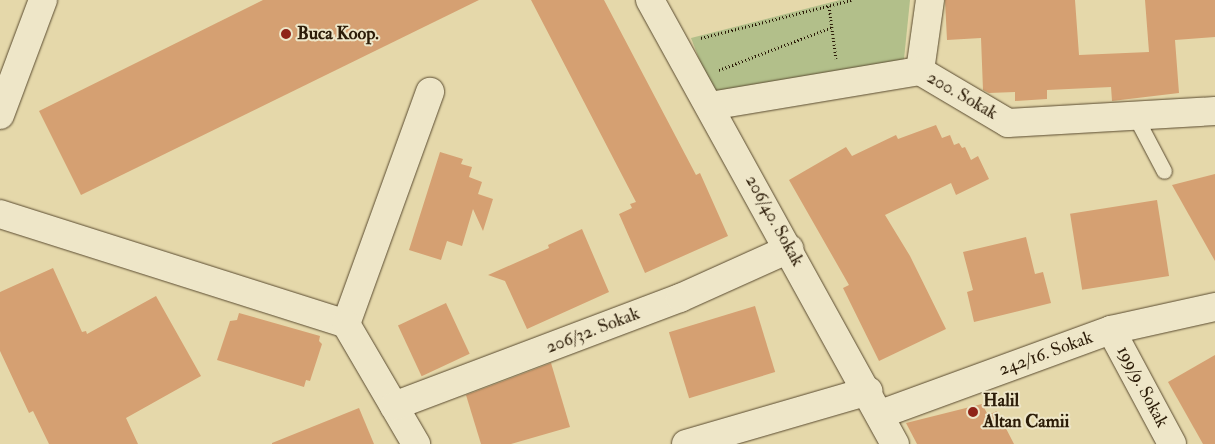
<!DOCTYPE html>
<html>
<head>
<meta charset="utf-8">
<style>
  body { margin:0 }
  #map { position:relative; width:1215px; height:444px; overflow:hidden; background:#e5d8aa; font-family:"IM FELL Double Pica",serif }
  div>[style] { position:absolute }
  .green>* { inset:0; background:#b2bf8a }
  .building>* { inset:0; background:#d5a072; transform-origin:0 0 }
  .path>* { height:3px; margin-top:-1.5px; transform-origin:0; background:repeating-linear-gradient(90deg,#2c1c08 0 1px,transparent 0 3.5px) }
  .roads { filter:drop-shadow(0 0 1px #5a4b30) drop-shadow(0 0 1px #5a4b30) }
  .service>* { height:15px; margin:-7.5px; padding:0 7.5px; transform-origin:7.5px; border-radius:7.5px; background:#eee6c8 }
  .minor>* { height:28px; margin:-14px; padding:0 14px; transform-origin:14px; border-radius:14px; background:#eee6c8 }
  .secondary>* { height:28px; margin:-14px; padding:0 14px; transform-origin:14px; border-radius:14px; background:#eee6c8 }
  .dots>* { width:14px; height:14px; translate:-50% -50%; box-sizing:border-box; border:2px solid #eee6c8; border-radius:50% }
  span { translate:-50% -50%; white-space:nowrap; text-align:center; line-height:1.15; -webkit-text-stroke:4px #eee6c8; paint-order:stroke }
  .poi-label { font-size:18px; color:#2c1c08; font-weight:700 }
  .left { translate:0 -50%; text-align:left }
  .street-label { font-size:18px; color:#2c1c08 }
</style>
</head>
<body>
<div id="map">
  <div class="green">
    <div style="clip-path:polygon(840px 0,910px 0,903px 69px,715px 100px,691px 38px)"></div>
  </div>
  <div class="building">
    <div style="clip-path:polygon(263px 0,479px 0,81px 195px,39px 111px)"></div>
    <div style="clip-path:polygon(531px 0,604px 0,696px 175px,700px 173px,728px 236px,645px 273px,619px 214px,632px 208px,630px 204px,636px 202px)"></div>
    <div style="clip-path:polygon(945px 0,1075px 0,1079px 55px,1149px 52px,1145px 0,1215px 0,1215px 37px,1175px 40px,1179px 93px,1112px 101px,1111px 87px,1047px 90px,1047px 99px,1015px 101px,1015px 92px,989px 93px,983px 90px,981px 38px,947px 40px)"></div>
    <div style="clip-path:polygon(936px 125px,942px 138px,950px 135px,954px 145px,959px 143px,962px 148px,965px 147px,971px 160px,978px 156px,989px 179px,956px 195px,951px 183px,885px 215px,910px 256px,946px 329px,879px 361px,843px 288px,849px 285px,789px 180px,846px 147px,852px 156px,896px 135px,898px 139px)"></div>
    <div style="clip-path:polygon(440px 152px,463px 159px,461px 164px,472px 167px,469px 177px,482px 182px,478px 194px,493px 199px,483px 231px,473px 209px,462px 246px,447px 241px,441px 260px,409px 250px)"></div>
    <div style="clip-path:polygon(1215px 174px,1215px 261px,1172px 185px)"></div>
    <div style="left:1157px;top:200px;width:77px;height:88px;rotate:81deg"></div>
    <div style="clip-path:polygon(582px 229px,609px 292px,527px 329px,505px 281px,488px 275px,549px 248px,548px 245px)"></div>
    <div style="clip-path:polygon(1026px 237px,1035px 274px,1043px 272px,1051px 303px,974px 322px,967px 292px,973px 290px,963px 252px)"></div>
    <div style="clip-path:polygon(53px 268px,82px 332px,86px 331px,87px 334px,156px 296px,201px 376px,126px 418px,138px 444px,49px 444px,33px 411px,29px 413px,0 351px,0 292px)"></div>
    <div style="left:446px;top:303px;width:56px;height:53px;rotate:65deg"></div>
    <div style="left:755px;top:306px;width:69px;height:90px;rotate:73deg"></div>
    <div style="clip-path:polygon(239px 313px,320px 336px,319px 341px,322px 344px,310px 381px,306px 380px,304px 387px,217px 360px,230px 321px,237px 320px)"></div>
    <div style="clip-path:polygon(1215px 355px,1215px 444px,1203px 444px,1168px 382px)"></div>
    <div style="clip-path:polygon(551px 363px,570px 427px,511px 444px,481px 444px,466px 395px)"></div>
    <div style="clip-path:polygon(982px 404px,988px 415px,997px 411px,1014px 444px,917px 444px,906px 423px)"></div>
    <div style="clip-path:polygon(359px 408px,374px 444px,272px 444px,272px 443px)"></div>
  </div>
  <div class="path">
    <div style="left:829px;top:6px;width:53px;rotate:82.5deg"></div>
    <div style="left:701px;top:38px;width:155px;rotate:-14.2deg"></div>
    <div style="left:719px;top:70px;width:121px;rotate:-20.8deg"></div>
  </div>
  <div class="roads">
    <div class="service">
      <div style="left:1135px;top:116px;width:62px;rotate:62.2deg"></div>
    </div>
    <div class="minor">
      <div style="left:920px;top:71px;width:72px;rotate:-82deg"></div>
      <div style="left:710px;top:106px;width:213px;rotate:-9.5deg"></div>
      <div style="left:920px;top:71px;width:102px;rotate:30.6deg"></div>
      <div style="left:1008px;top:123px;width:207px;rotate:-3.3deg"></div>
      <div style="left:0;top:115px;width:123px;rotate:-69.5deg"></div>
      <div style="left:0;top:214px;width:363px;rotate:17.6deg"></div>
      <div style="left:346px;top:324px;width:247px;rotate:-70.1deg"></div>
      <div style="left:346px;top:324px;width:139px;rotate:59.7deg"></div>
      <div style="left:1111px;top:330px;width:129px;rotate:61.8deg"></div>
      <div style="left:394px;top:406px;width:306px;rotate:-20.7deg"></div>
      <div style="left:680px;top:298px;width:120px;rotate:-24.2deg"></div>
      <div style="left:881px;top:414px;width:245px;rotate:-20.1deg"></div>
      <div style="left:1111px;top:330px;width:107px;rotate:-12.5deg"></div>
      <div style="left:686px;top:444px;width:190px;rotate:-16.2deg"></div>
    </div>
    <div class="secondary">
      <div style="left:650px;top:0;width:507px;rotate:61.11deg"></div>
    </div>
  </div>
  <div class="dots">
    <div style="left:286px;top:34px;background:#8f2418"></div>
    <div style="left:973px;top:412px;background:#8f2418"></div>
  </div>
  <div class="poi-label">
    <span class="left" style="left:297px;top:34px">Buca Koop.</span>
    <span class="left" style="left:983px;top:412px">Halil<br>Altan Camii</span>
  </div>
  <div class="street-label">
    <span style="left:962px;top:96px;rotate:30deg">200. Sokak</span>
    <span style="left:774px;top:221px;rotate:61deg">206/40. Sokak</span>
    <span style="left:593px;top:331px;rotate:-21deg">206/32. Sokak</span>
    <span style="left:1046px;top:354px;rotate:-20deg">242/16. Sokak</span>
    <span style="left:1142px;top:387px;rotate:62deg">199/9. Sokak</span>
  </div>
</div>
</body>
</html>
